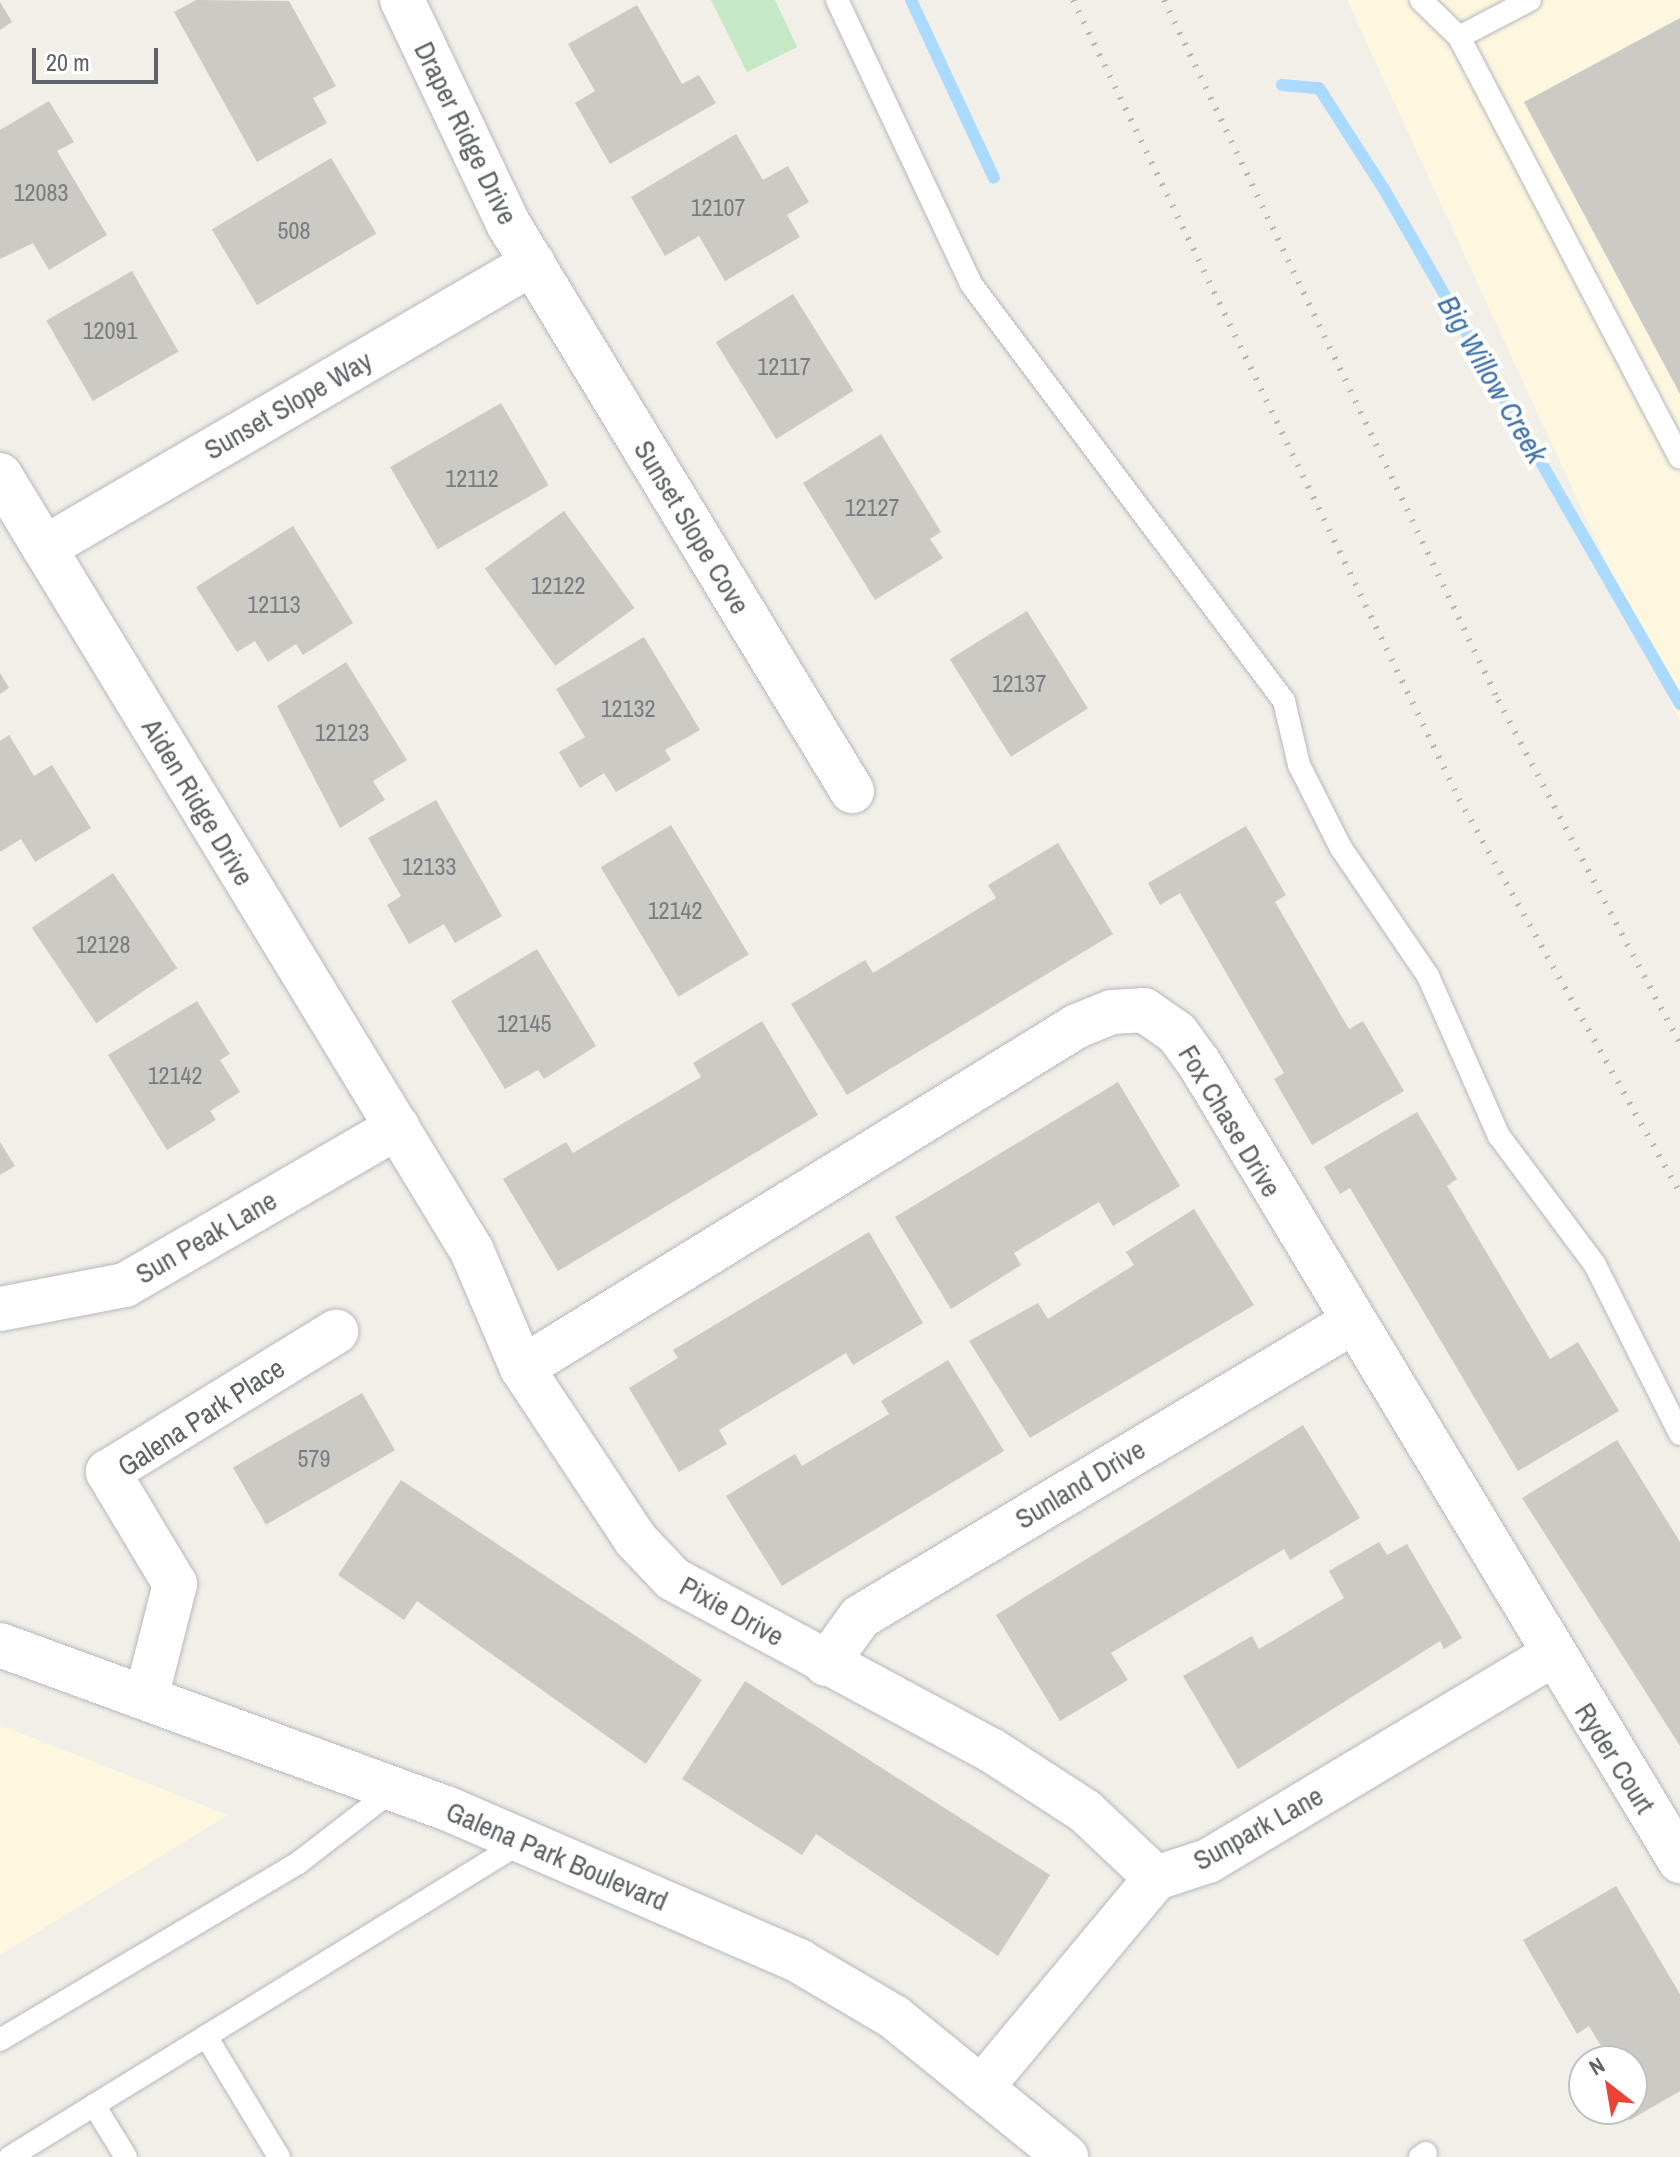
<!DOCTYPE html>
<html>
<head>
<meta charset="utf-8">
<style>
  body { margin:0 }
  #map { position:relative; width:1680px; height:2157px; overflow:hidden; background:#f1efe8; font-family:"Archivo Narrow",sans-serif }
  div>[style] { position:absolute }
  .commercial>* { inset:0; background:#fef7e0 }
  .green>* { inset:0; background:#c5e8c5 }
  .stream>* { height:12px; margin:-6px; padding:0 6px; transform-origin:6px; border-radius:6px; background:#aadaff }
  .building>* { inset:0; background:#cccac5; transform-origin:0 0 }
  .roads { filter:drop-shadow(0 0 2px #b5b8bc) drop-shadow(0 0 2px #b5b8bc) }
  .service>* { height:22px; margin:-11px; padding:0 11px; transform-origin:11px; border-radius:11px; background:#fff }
  .minor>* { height:44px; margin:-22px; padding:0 22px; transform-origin:22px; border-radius:22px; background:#fff }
  .tertiary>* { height:44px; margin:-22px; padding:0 22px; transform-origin:22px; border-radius:22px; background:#fff }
  .rail>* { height:6px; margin-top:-3px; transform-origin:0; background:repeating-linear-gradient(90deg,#b6b7b8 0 2px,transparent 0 12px) }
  span { translate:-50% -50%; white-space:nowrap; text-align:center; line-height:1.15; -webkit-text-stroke:8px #fff; paint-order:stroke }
  .number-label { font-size:24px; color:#7a7d7f }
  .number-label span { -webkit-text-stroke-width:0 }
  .street-label { font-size:28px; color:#5f6368 }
  .water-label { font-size:30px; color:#4174aa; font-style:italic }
  .north { position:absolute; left:1568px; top:2045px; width:80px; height:80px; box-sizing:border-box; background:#fff; border:2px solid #bfc1c3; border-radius:50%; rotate:329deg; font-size:22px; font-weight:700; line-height:32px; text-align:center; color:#5f6368 }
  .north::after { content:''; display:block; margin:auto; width:28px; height:36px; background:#ea4335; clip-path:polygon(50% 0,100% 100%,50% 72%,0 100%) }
  .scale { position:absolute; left:32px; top:48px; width:126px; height:36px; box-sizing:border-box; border:4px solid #5f6368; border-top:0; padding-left:10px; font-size:24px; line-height:28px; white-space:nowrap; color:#5f6368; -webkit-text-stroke:6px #fff; paint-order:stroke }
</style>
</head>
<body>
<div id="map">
  <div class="commercial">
    <div style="clip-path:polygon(1347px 0,1680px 0,1680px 722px)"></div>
    <div style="clip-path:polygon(0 1725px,228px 1815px,0 1955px)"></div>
  </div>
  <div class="green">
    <div style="clip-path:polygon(711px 0,775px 0,797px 47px,747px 72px)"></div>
  </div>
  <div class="stream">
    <div style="left:911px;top:0;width:196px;rotate:65deg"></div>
    <div style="left:1282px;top:85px;width:37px;rotate:5deg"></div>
    <div style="left:1319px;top:88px;width:122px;rotate:57.3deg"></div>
    <div style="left:1385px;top:191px;width:592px;rotate:60.1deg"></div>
  </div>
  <div class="building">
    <div style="clip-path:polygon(196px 0,289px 1px,336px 86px,313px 98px,327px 123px,257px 162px,174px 12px)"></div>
    <div style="clip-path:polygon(0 2px,12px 22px,0 30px)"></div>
    <div style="clip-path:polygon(637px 5px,682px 84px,699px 75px,716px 103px,610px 164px,575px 103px,595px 91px,568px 44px)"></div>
    <div style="clip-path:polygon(1680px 18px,1680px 394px,1524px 102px)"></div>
    <div style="clip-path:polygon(49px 101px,74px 142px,57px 151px,107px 235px,49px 270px,33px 243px,0 259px,0 130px)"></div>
    <div style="clip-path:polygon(736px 134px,763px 180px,788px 166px,809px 202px,787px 215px,800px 237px,725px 281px,699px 236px,665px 256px,631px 197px)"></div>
    <div style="left:331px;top:158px;width:88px;height:139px;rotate:59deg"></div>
    <div style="left:132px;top:271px;width:93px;height:99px;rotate:60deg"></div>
    <div style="left:793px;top:294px;width:114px;height:91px;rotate:58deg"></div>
    <div style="left:501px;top:403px;width:95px;height:128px;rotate:60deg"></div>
    <div style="clip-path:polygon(881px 434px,941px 532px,930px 539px,943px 558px,875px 600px,803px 483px)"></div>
    <div style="left:564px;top:511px;width:120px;height:98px;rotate:54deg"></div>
    <div style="clip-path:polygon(293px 526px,353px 623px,303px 655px,296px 644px,268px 662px,255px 641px,237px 652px,196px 587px)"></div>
    <div style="left:1027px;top:611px;width:115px;height:91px;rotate:58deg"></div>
    <div style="clip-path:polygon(644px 637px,700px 730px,665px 750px,671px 760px,616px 792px,604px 773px,580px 788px,559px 752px,585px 737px,556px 689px)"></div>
    <div style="clip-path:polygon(346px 662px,407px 760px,373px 781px,385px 800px,340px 828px,277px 706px)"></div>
    <div style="clip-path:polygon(0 673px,9px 688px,0 694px)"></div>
    <div style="clip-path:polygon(9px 735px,34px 776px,52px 765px,91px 828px,35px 862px,21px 839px,0 852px,0 741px)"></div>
    <div style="clip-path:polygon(436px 800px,502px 916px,455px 943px,444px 924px,409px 944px,387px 905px,401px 896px,368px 838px)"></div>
    <div style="left:671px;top:825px;width:151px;height:82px;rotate:59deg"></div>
    <div style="clip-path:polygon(1246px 826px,1286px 895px,1275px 902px,1349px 1029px,1363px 1021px,1404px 1091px,1312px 1145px,1274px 1079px,1284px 1073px,1180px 893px,1160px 905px,1148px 883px)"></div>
    <div style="clip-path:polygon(1058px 843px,1113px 934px,847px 1095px,791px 1004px,865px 960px,873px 973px,996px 898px,988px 885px)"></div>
    <div style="left:113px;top:873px;width:115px;height:98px;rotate:56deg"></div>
    <div style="clip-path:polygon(537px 949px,596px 1046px,544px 1079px,538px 1070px,505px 1089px,451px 1001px)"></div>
    <div style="clip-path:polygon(197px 1001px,230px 1054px,220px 1060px,240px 1092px,210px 1111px,216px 1120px,167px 1150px,108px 1055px)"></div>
    <div style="clip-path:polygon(762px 1021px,818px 1115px,558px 1271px,503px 1179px,566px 1142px,573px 1153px,701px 1077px,693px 1063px)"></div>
    <div style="clip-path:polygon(1118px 1082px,1180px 1186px,1113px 1226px,1099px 1202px,1014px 1253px,1021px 1265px,951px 1309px,895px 1217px)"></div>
    <div style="clip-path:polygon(1417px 1112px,1457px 1179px,1447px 1186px,1550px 1359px,1578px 1342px,1619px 1411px,1518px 1471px,1350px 1188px,1340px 1194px,1324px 1167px)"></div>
    <div style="clip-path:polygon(0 1142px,15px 1166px,0 1175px)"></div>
    <div style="clip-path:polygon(1194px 1209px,1254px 1305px,1030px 1438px,969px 1341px,1038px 1303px,1048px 1319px,1134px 1265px,1126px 1252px)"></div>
    <div style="clip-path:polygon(869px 1232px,923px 1323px,853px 1365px,846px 1353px,719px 1430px,727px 1444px,679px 1472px,629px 1388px,678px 1358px,673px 1350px)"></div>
    <div style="clip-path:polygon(948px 1360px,1004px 1451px,782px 1586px,726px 1496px,795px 1454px,802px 1466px,889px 1414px,881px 1401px)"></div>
    <div style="left:362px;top:1393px;width:66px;height:149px;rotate:60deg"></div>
    <div style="clip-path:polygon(1303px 1425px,1360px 1518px,1290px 1560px,1284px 1549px,1111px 1653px,1128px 1680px,1060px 1721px,996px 1615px)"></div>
    <div style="clip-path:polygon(1617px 1440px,1680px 1542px,1680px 1746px,1522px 1498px)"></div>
    <div style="clip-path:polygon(401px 1480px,702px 1680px,646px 1764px,417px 1601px,404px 1620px,338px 1575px)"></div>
    <div style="clip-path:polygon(1379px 1542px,1387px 1555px,1407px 1544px,1462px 1638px,1444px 1649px,1440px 1641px,1238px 1769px,1183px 1676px,1252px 1636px,1259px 1649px,1344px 1598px,1329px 1571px)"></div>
    <div style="clip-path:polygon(745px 1681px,1050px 1875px,998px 1956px,816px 1834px,802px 1855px,682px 1779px)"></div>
    <div style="clip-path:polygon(1616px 1886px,1680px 1994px,1680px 2091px,1630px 2120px,1623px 2109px,1632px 2109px,1632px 2061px,1596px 2061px,1590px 2051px,1601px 2046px,1589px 2026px,1577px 2034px,1523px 1940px)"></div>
  </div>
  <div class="roads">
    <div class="service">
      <div style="left:837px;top:0;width:314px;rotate:64.7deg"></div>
      <div style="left:971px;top:284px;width:521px;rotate:53.11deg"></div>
      <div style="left:1284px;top:701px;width:66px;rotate:76.8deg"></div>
      <div style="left:1299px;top:765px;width:93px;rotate:63.2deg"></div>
      <div style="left:1341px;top:848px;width:155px;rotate:55.8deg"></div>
      <div style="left:1428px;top:976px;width:175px;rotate:66.1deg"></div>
      <div style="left:1499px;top:1136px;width:161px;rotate:53.3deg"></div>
      <div style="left:1595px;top:1265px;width:189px;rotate:63.3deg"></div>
      <div style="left:1421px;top:0;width:53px;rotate:44.2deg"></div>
      <div style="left:1459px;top:37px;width:475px;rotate:62.3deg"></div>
      <div style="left:1459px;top:37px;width:80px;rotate:-27.5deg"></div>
      <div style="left:206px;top:2036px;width:141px;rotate:58.9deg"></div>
      <div style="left:0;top:2040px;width:347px;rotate:-30.7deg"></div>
      <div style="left:298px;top:1863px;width:121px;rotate:-37.6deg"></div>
      <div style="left:94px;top:2105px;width:61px;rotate:58.4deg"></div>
      <div style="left:10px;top:2157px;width:603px;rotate:-31.63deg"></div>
      <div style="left:1420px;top:2157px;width:7px;rotate:-34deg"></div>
    </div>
    <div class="minor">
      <div style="left:402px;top:0;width:249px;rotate:64.6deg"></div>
      <div style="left:509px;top:225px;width:662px;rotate:58.78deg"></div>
      <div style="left:0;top:475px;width:908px;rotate:58.69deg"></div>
      <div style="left:472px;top:1251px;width:127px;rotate:66.9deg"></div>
      <div style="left:522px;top:1368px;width:205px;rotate:56.5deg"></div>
      <div style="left:635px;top:1539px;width:55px;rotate:46.5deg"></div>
      <div style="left:673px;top:1579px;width:361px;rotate:28.3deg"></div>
      <div style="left:991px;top:1750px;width:112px;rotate:33deg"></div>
      <div style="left:1085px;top:1811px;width:98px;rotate:43.3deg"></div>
      <div style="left:44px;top:548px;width:566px;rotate:-30.23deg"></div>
      <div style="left:0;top:1309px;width:127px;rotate:-10.9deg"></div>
      <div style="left:125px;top:1285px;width:315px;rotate:-30.1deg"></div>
      <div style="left:522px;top:1368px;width:652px;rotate:-31.64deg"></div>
      <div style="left:1077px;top:1026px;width:37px;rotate:-22deg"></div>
      <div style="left:1111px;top:1012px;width:33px;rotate:-3deg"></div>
      <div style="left:1144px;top:1010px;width:40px;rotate:34.9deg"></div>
      <div style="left:1177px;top:1033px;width:37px;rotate:54deg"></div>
      <div style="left:1199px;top:1063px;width:932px;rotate:58.92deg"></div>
      <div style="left:826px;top:1664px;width:58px;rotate:-54.1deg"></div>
      <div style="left:860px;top:1617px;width:572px;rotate:-30.91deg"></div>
      <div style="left:146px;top:1698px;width:118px;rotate:-75.7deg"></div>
      <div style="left:175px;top:1584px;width:131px;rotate:-120.9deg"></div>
      <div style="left:108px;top:1472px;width:268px;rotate:-31.6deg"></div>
      <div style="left:981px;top:2088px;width:273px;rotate:-50.2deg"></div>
      <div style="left:1156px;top:1878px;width:55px;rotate:-18.1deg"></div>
      <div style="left:1208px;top:1861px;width:400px;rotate:-30.9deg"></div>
    </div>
    <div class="tertiary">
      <div style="left:0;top:1645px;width:475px;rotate:20.1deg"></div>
      <div style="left:446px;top:1808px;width:385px;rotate:23.4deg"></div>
      <div style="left:799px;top:1961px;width:110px;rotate:30.5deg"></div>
      <div style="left:894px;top:2017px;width:222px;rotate:39.1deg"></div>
    </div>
  </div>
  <div class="rail">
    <div style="left:1073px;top:0;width:887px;rotate:64.21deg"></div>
    <div style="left:1459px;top:799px;width:452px;rotate:60.7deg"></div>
    <div style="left:1164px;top:0;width:776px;rotate:64.49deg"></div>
    <div style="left:1498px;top:700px;width:389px;rotate:62.1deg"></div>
  </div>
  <div class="number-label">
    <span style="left:41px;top:193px">12083</span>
    <span style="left:718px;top:208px">12107</span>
    <span style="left:294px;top:231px">508</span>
    <span style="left:110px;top:331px">12091</span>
    <span style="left:784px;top:367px">12117</span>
    <span style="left:472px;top:479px">12112</span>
    <span style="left:872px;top:508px">12127</span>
    <span style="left:558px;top:586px">12122</span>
    <span style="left:274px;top:605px">12113</span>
    <span style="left:1019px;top:684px">12137</span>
    <span style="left:628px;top:709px">12132</span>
    <span style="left:342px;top:733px">12123</span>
    <span style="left:429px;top:867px">12133</span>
    <span style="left:675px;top:911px">12142</span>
    <span style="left:103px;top:945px">12128</span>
    <span style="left:524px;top:1024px">12145</span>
    <span style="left:175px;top:1076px">12142</span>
    <span style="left:314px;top:1459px">579</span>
  </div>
  <div class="street-label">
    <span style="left:466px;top:133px;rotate:64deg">Draper Ridge Drive</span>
    <span style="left:288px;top:405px;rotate:-30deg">Sunset Slope Way</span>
    <span style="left:692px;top:527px;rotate:59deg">Sunset Slope Cove</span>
    <span style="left:198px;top:802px;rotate:59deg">Aiden Ridge Drive</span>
    <span style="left:1230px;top:1121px;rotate:59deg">Fox Chase Drive</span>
    <span style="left:206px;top:1237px;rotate:-30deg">Sun Peak Lane</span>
    <span style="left:201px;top:1417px;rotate:-33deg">Galena Park Place</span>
    <span style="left:1080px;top:1484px;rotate:-31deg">Sunland Drive</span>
    <span style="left:732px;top:1611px;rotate:29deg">Pixie Drive</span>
    <span style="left:1615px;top:1758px;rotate:58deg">Ryder Court</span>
    <span style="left:1258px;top:1828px;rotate:-29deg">Sunpark Lane</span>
    <span style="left:557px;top:1856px;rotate:23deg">Galena Park Boulevard</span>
  </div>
  <div class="water-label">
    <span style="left:1493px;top:379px;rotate:60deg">Big Willow Creek</span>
  </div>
  <div class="north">N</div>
  <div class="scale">20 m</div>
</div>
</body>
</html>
